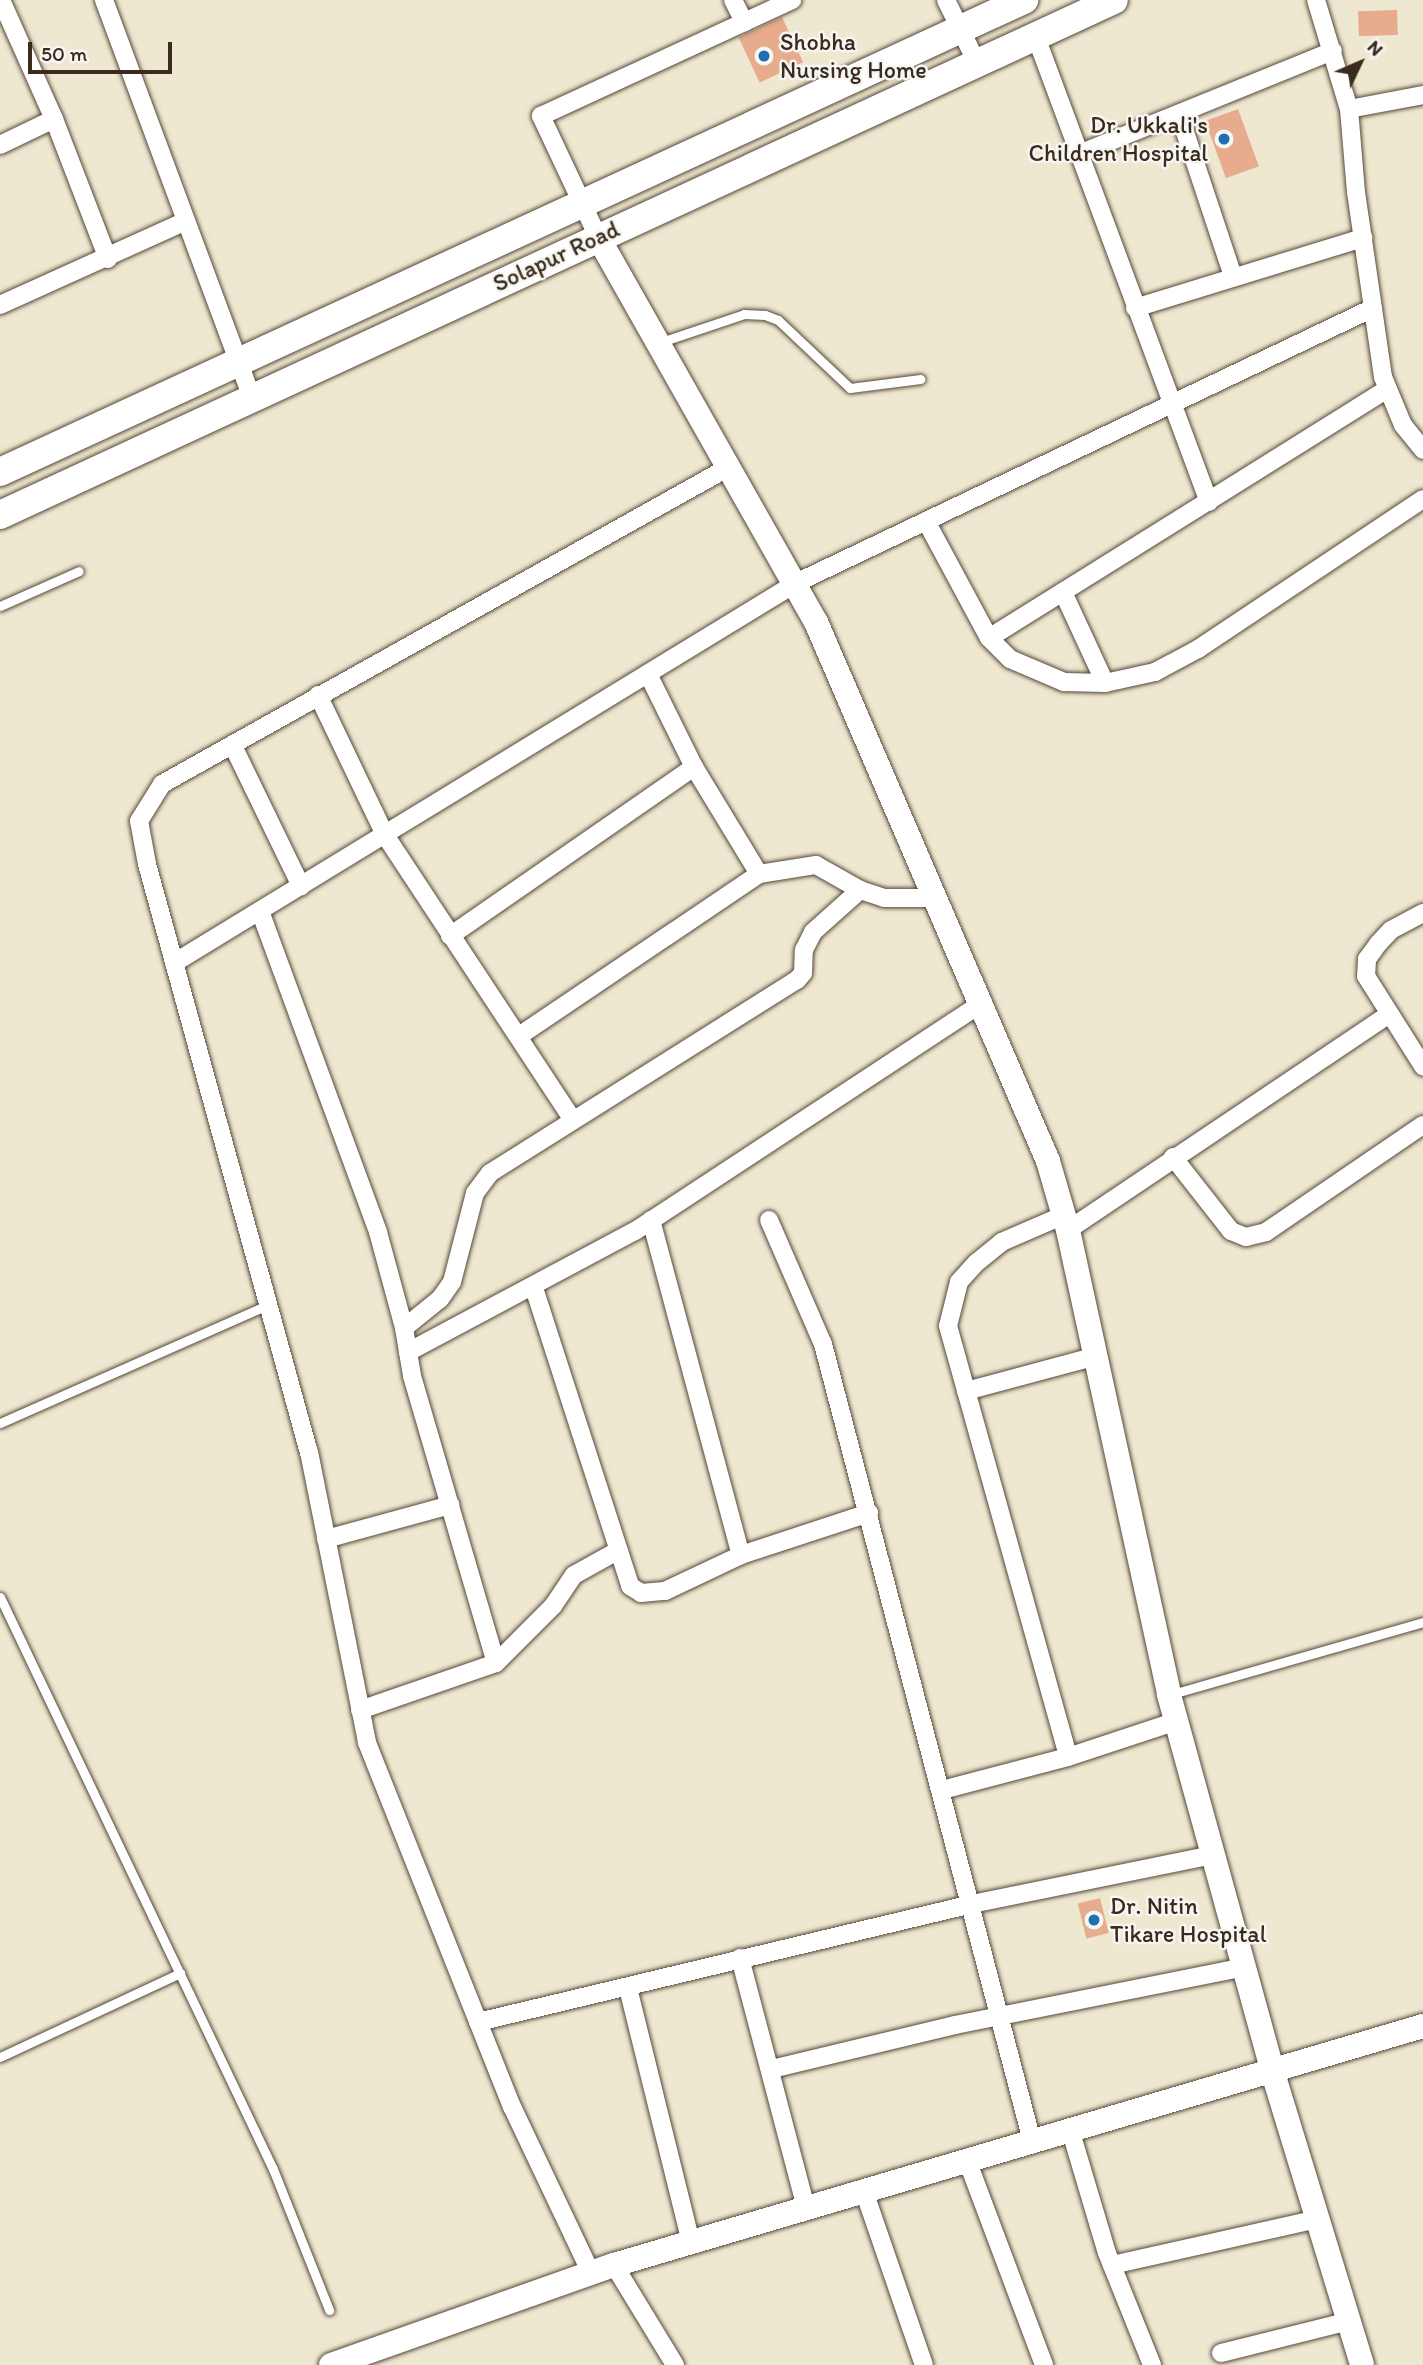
<!DOCTYPE html>
<html>
<head>
<meta charset="utf-8">
<style>
  body { margin:0 }
  #map { position:relative; width:1423px; height:2365px; overflow:hidden; background:#efe8d0; font-family:Itim,sans-serif }
  div>[style] { position:absolute }
  .building>* { inset:0; background:#e7ab8d; transform-origin:0 0 }
  .roads { filter:drop-shadow(0 0 2px #564639) drop-shadow(0 0 2px #564639) }
  .lane>* { height:9px; margin:-4.5px; padding:0 4.5px; transform-origin:4.5px; border-radius:4.5px; background:#fff }
  .street>* { height:18px; margin:-9px; padding:0 9px; transform-origin:9px; border-radius:9px; background:#fff }
  .secondary>* { height:24px; margin:-12px; padding:0 12px; transform-origin:12px; border-radius:12px; background:#fff }
  .primary>* { height:28px; margin:-14px; padding:0 14px; transform-origin:14px; border-radius:14px; background:#fff }
  .dots>* { width:19px; height:19px; translate:-50% -50%; box-sizing:border-box; border:4px solid #f6f6f2; border-radius:50% }
  span { translate:-50% -50%; white-space:nowrap; text-align:center; line-height:1.15; -webkit-text-stroke:5px #f6f6f2; paint-order:stroke }
  .poi-label { font-size:24px; color:#3b2a1e }
  .left { translate:0 -50%; text-align:left }
  .right { translate:-100% -50%; text-align:right }
  .street-label { font-size:24px; color:#3b2a1e }
  .north { position:absolute; left:1325px; top:28px; width:70px; height:70px; -webkit-text-stroke:5px #f6f6f2; paint-order:stroke; rotate:46deg; font-size:19px; font-weight:700; line-height:28px; text-align:center; color:#3b2a1e }
  .north::after { content:''; display:block; margin:auto; width:24px; height:32px; background:#3b2a1e; clip-path:polygon(50% 0,100% 100%,50% 72%,0 100%) }
  .scale { position:absolute; left:28px; top:42px; width:144px; height:32px; box-sizing:border-box; border:4px solid #3b2a1e; border-top:0; padding-left:9px; font-size:21px; line-height:24px; white-space:nowrap; color:#3b2a1e; -webkit-text-stroke:5px #f6f6f2; paint-order:stroke }
</style>
</head>
<body>
<div id="map">
  <div class="building">
    <div style="left:1397px;top:10px;width:25px;height:39px;rotate:88deg"></div>
    <div style="left:782px;top:17px;width:50px;height:48px;rotate:65deg"></div>
    <div style="left:1238px;top:109px;width:61px;height:35px;rotate:70deg"></div>
    <div style="left:1100px;top:1898px;width:36px;height:23px;rotate:76deg"></div>
  </div>
  <div class="roads">
    <div class="lane">
      <div style="left:661px;top:342px;width:88px;rotate:-18.6deg"></div>
      <div style="left:744px;top:314px;width:21px;rotate:3deg"></div>
      <div style="left:765px;top:315px;width:14px;rotate:21deg"></div>
      <div style="left:778px;top:320px;width:99px;rotate:43.4deg"></div>
      <div style="left:850px;top:388px;width:71px;rotate:-7.3deg"></div>
      <div style="left:0;top:606px;width:86px;rotate:-23.9deg"></div>
      <div style="left:0;top:1423px;width:293px;rotate:-23.8deg"></div>
      <div style="left:0;top:1597px;width:634px;rotate:64.49deg"></div>
      <div style="left:273px;top:2169px;width:152px;rotate:68.3deg"></div>
      <div style="left:1172px;top:1694px;width:261px;rotate:-16deg"></div>
      <div style="left:0;top:2057px;width:199px;rotate:-25deg"></div>
    </div>
    <div class="street">
      <div style="left:1px;top:0;width:130px;rotate:66deg"></div>
      <div style="left:54px;top:119px;width:150px;rotate:68.9deg"></div>
      <div style="left:104px;top:0;width:424px;rotate:69.6deg"></div>
      <div style="left:733px;top:0;width:25px;rotate:63deg"></div>
      <div style="left:946px;top:0;width:70px;rotate:63.8deg"></div>
      <div style="left:1316px;top:0;width:114px;rotate:73.2deg"></div>
      <div style="left:1349px;top:109px;width:83px;rotate:85.2deg"></div>
      <div style="left:1356px;top:192px;width:187px;rotate:81.7deg"></div>
      <div style="left:1383px;top:377px;width:52px;rotate:67.4deg"></div>
      <div style="left:1403px;top:425px;width:32px;rotate:51deg"></div>
      <div style="left:1036px;top:37px;width:496px;rotate:69.6deg"></div>
      <div style="left:1349px;top:109px;width:75px;rotate:-10.7deg"></div>
      <div style="left:1179px;top:114px;width:171px;rotate:71.6deg"></div>
      <div style="left:0;top:145px;width:60px;rotate:-25.7deg"></div>
      <div style="left:1079px;top:154px;width:274px;rotate:-22.1deg"></div>
      <div style="left:598px;top:237px;width:134px;rotate:-115.2deg"></div>
      <div style="left:541px;top:116px;width:277px;rotate:-24.8deg"></div>
      <div style="left:0;top:305px;width:204px;rotate:-24.3deg"></div>
      <div style="left:1135px;top:308px;width:239px;rotate:-17.1deg"></div>
      <div style="left:926px;top:521px;width:133px;rotate:61.7deg"></div>
      <div style="left:989px;top:638px;width:30px;rotate:45deg"></div>
      <div style="left:1010px;top:659px;width:59px;rotate:23.1deg"></div>
      <div style="left:1064px;top:682px;width:41px;rotate:1.4deg"></div>
      <div style="left:1105px;top:683px;width:51px;rotate:-12.4deg"></div>
      <div style="left:1155px;top:672px;width:49px;rotate:-28.1deg"></div>
      <div style="left:1198px;top:649px;width:270px;rotate:-33.7deg"></div>
      <div style="left:1063px;top:592px;width:100px;rotate:65.2deg"></div>
      <div style="left:989px;top:638px;width:470px;rotate:-32deg"></div>
      <div style="left:648px;top:674px;width:104px;rotate:63.7deg"></div>
      <div style="left:694px;top:767px;width:125px;rotate:58.7deg"></div>
      <div style="left:759px;top:874px;width:58px;rotate:-9deg"></div>
      <div style="left:816px;top:865px;width:51px;rotate:29.6deg"></div>
      <div style="left:860px;top:890px;width:25px;rotate:18deg"></div>
      <div style="left:884px;top:898px;width:50px"></div>
      <div style="left:318px;top:695px;width:155px;rotate:64.4deg"></div>
      <div style="left:385px;top:835px;width:340px;rotate:56.6deg"></div>
      <div style="left:233px;top:746px;width:156px;rotate:64.1deg"></div>
      <div style="left:260px;top:911px;width:342px;rotate:69.8deg"></div>
      <div style="left:378px;top:1232px;width:99px;rotate:74.8deg"></div>
      <div style="left:404px;top:1328px;width:49px;rotate:80.5deg"></div>
      <div style="left:412px;top:1376px;width:299px;rotate:73.7deg"></div>
      <div style="left:1423px;top:913px;width:36px;rotate:152deg"></div>
      <div style="left:1391px;top:930px;width:19px;rotate:133deg"></div>
      <div style="left:1378px;top:944px;width:19px;rotate:126deg"></div>
      <div style="left:1367px;top:959px;width:17px;rotate:93deg"></div>
      <div style="left:1366px;top:976px;width:107px;rotate:57.7deg"></div>
      <div style="left:450px;top:936px;width:297px;rotate:-34.7deg"></div>
      <div style="left:174px;top:963px;width:729px;rotate:-31.42deg"></div>
      <div style="left:796px;top:583px;width:639px;rotate:-25.48deg"></div>
      <div style="left:519px;top:1036px;width:290px;rotate:-34deg"></div>
      <div style="left:1173px;top:1157px;width:94px;rotate:51.9deg"></div>
      <div style="left:1231px;top:1231px;width:16px;rotate:22deg"></div>
      <div style="left:1246px;top:1237px;width:21px;rotate:-14deg"></div>
      <div style="left:1266px;top:1232px;width:190px;rotate:-34.3deg"></div>
      <div style="left:1064px;top:1215px;width:68px;rotate:156.5deg"></div>
      <div style="left:1002px;top:1242px;width:33px;rotate:141deg"></div>
      <div style="left:976px;top:1263px;width:25px;rotate:132deg"></div>
      <div style="left:959px;top:1282px;width:45px;rotate:104deg"></div>
      <div style="left:948px;top:1326px;width:447px;rotate:74.4deg"></div>
      <div style="left:651px;top:1220px;width:347px;rotate:75deg"></div>
      <div style="left:769px;top:1220px;width:135px;rotate:66.5deg"></div>
      <div style="left:823px;top:1344px;width:824px;rotate:75.31deg"></div>
      <div style="left:1068px;top:1230px;width:387px;rotate:-33.9deg"></div>
      <div style="left:534px;top:1288px;width:313px;rotate:72.1deg"></div>
      <div style="left:630px;top:1586px;width:13px;rotate:32deg"></div>
      <div style="left:641px;top:1593px;width:24px;rotate:-5deg"></div>
      <div style="left:665px;top:1591px;width:84px;rotate:-25.3deg"></div>
      <div style="left:741px;top:1555px;width:135px;rotate:-18.2deg"></div>
      <div style="left:404px;top:1328px;width:46px;rotate:-38.9deg"></div>
      <div style="left:440px;top:1299px;width:21px;rotate:-55deg"></div>
      <div style="left:452px;top:1282px;width:92px;rotate:-75.5deg"></div>
      <div style="left:475px;top:1193px;width:25px;rotate:-53deg"></div>
      <div style="left:490px;top:1173px;width:363px;rotate:-32.2deg"></div>
      <div style="left:797px;top:980px;width:9px;rotate:-49deg"></div>
      <div style="left:803px;top:973px;width:23px;rotate:-88deg"></div>
      <div style="left:804px;top:950px;width:20px;rotate:-63deg"></div>
      <div style="left:813px;top:932px;width:63px;rotate:-41.8deg"></div>
      <div style="left:408px;top:1352px;width:257px;rotate:-28.1deg"></div>
      <div style="left:635px;top:1231px;width:413px;rotate:-33.3deg"></div>
      <div style="left:966px;top:1391px;width:131px;rotate:-15deg"></div>
      <div style="left:326px;top:1539px;width:129px;rotate:-15.3deg"></div>
      <div style="left:360px;top:1710px;width:144px;rotate:-19.1deg"></div>
      <div style="left:496px;top:1663px;width:81px;rotate:-45deg"></div>
      <div style="left:553px;top:1606px;width:37px;rotate:-56deg"></div>
      <div style="left:574px;top:1575px;width:51px;rotate:-29.1deg"></div>
      <div style="left:942px;top:1790px;width:130px;rotate:-14.7deg"></div>
      <div style="left:1068px;top:1757px;width:115px;rotate:-18.3deg"></div>
      <div style="left:740px;top:1958px;width:259px;rotate:75.2deg"></div>
      <div style="left:628px;top:1988px;width:262px;rotate:76.1deg"></div>
      <div style="left:478px;top:2022px;width:508px;rotate:-13.43deg"></div>
      <div style="left:972px;top:1904px;width:246px;rotate:-11.5deg"></div>
      <div style="left:772px;top:2069px;width:188px;rotate:-13.5deg"></div>
      <div style="left:955px;top:2025px;width:295px;rotate:-11.3deg"></div>
      <div style="left:1070px;top:2129px;width:129px;rotate:73.4deg"></div>
      <div style="left:1107px;top:2253px;width:121px;rotate:68.1deg"></div>
      <div style="left:967px;top:2160px;width:219px;rotate:69.4deg"></div>
      <div style="left:864px;top:2191px;width:184px;rotate:71deg"></div>
      <div style="left:614px;top:2265px;width:117px;rotate:58.6deg"></div>
      <div style="left:1112px;top:2265px;width:211px;rotate:-12.6deg"></div>
      <div style="left:591px;top:2273px;width:184px;rotate:-115.4deg"></div>
      <div style="left:512px;top:2107px;width:393px;rotate:-111.7deg"></div>
      <div style="left:367px;top:1742px;width:295px;rotate:-101.3deg"></div>
      <div style="left:309px;top:1453px;width:611px;rotate:-105.38deg"></div>
      <div style="left:147px;top:864px;width:44px;rotate:-100.5deg"></div>
      <div style="left:139px;top:821px;width:44px;rotate:-58.1deg"></div>
      <div style="left:162px;top:784px;width:650px;rotate:-29.21deg"></div>
      <div style="left:1221px;top:2353px;width:132px;rotate:-14deg"></div>
    </div>
    <div class="secondary">
      <div style="left:598px;top:237px;width:442px;rotate:60.5deg"></div>
      <div style="left:816px;top:622px;width:587px;rotate:66.71deg"></div>
      <div style="left:1048px;top:1161px;width:72px;rotate:73.8deg"></div>
      <div style="left:1068px;top:1230px;width:476px;rotate:77.7deg"></div>
      <div style="left:1169px;top:1695px;width:389px;rotate:74.6deg"></div>
      <div style="left:1272px;top:2070px;width:308px;rotate:73deg"></div>
      <div style="left:331px;top:2365px;width:300px;rotate:-19.5deg"></div>
      <div style="left:614px;top:2265px;width:844px;rotate:-16.46deg"></div>
    </div>
    <div class="primary">
      <div style="left:0;top:472px;width:1128px;rotate:-24.75deg"></div>
      <div style="left:0;top:515px;width:1227px;rotate:-24.81deg"></div>
    </div>
  </div>
  <div class="dots">
    <div style="left:764px;top:56px;background:#1f6fb2"></div>
    <div style="left:1224px;top:139px;background:#1f6fb2"></div>
    <div style="left:1094px;top:1920px;background:#1f6fb2"></div>
  </div>
  <div class="poi-label">
    <span class="left" style="left:780px;top:56px">Shobha<br>Nursing Home</span>
    <span class="right" style="left:1208px;top:139px">Dr. Ukkali's<br>Children Hospital</span>
    <span class="left" style="left:1110px;top:1920px">Dr. Nitin<br>Tikare Hospital</span>
  </div>
  <div class="street-label">
    <span style="left:556px;top:256px;rotate:-25deg">Solapur Road</span>
  </div>
  <div class="north">N</div>
  <div class="scale">50 m</div>
</div>
</body>
</html>
